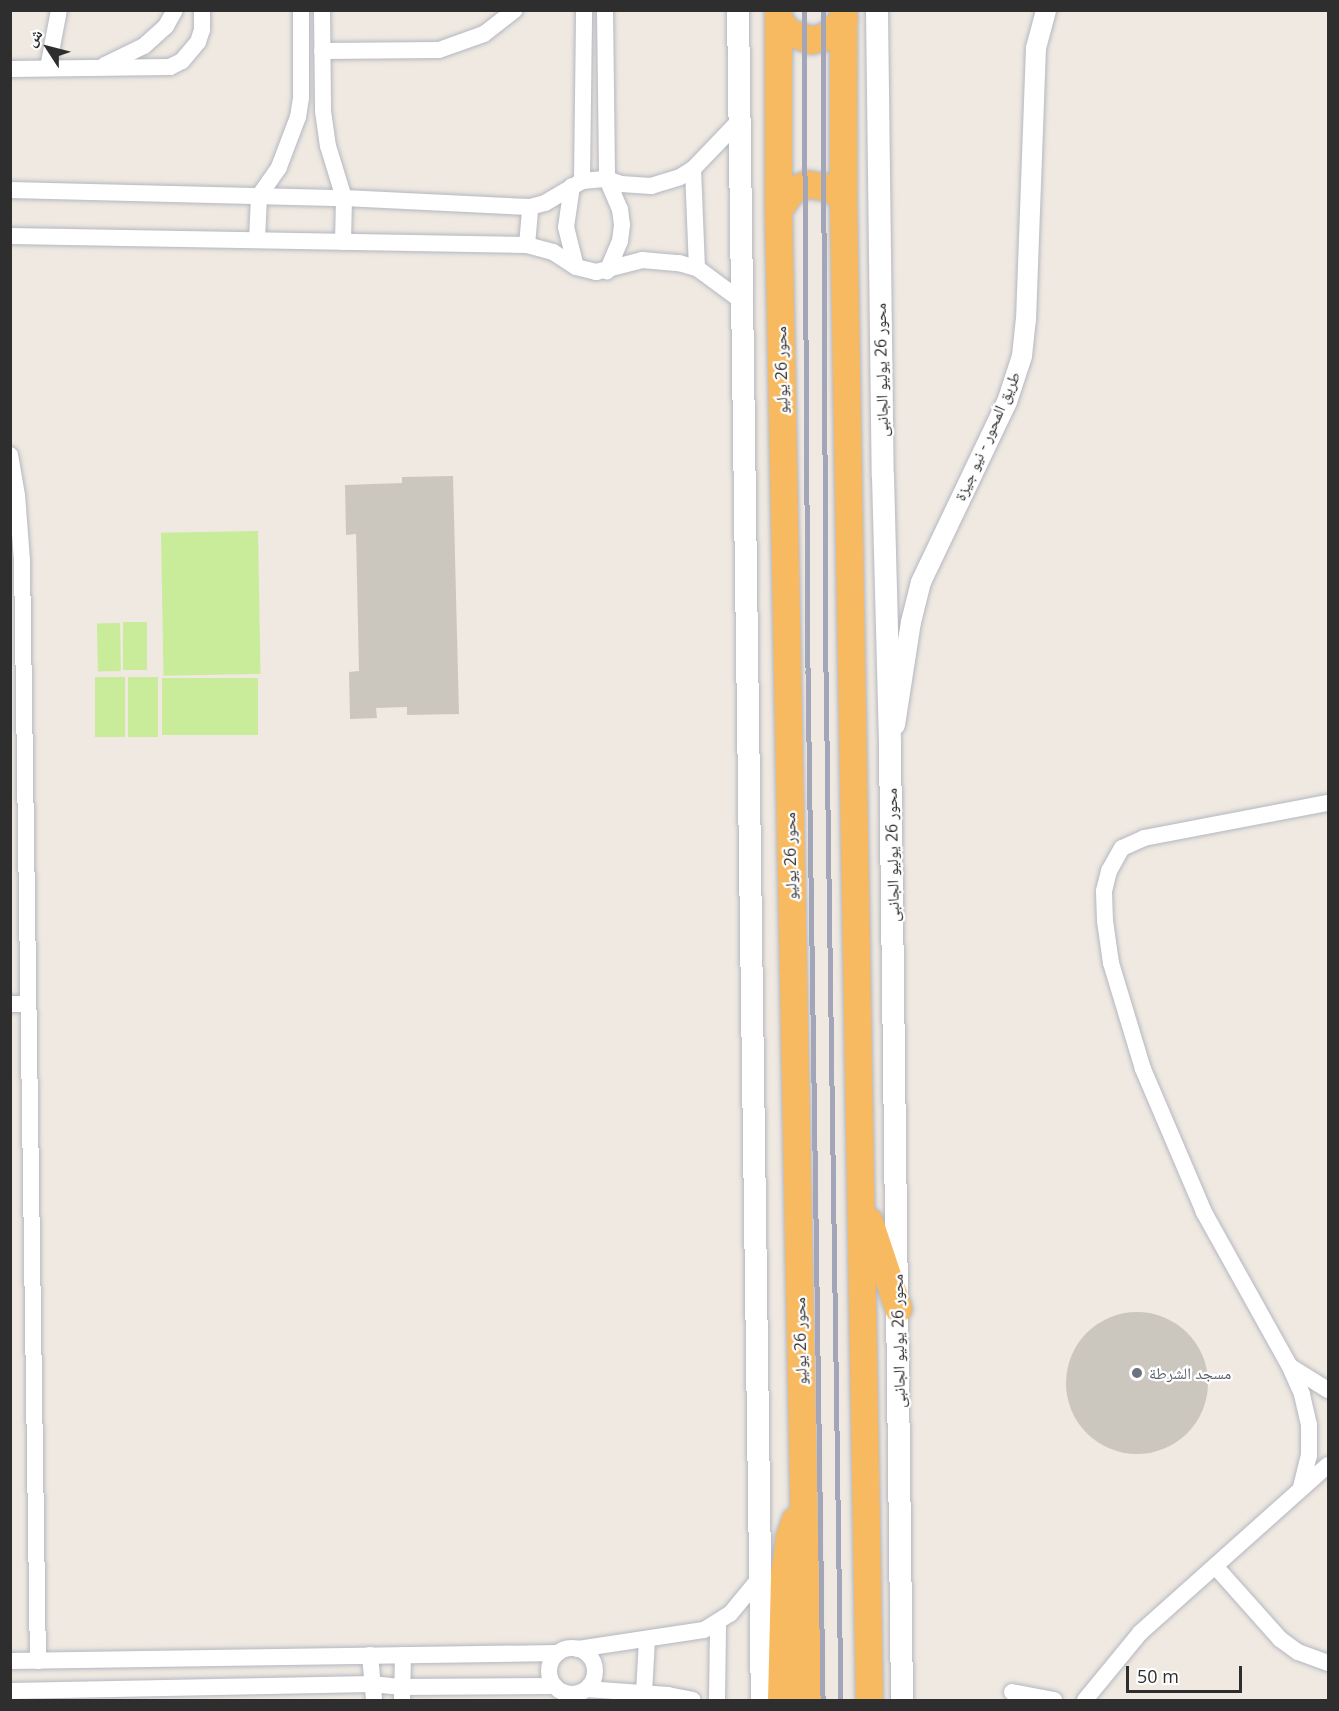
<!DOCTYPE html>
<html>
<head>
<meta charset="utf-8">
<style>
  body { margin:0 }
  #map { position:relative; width:1339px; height:1711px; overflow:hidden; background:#efe9e1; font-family:"Open Sans","Noto Naskh Arabic",sans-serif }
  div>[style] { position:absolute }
  .pitch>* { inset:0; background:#c9ec9a; transform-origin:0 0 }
  .building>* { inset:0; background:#cbc7bf }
  .round { border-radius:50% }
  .roads { filter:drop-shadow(0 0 2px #b4b7c1) drop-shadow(0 0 2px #b4b7c1) }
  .minor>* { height:16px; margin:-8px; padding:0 8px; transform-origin:8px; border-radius:8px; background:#fff }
  .minor>.ring { margin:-8px; padding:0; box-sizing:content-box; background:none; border:16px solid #fff; border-radius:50% }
  .tertiary>* { height:20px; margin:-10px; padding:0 10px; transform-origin:10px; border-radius:10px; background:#fff }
  .secondary>* { height:22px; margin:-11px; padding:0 11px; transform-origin:11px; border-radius:11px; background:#fff }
  .trunk>* { height:27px; margin:-13.5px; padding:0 13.5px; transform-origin:13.5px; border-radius:13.5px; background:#f8ba60 }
  .rail>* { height:4.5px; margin:-2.25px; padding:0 2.25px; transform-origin:2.25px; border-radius:2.25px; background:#a3a6b8 }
  .dots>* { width:16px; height:16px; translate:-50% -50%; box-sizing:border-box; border:3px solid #fff; border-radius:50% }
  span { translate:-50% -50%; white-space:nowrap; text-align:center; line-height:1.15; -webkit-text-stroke:4.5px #fff; paint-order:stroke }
  .street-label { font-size:16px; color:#2e2e2e }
  .worship-label { font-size:16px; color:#5b616d }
  .left { translate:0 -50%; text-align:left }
  .frame { position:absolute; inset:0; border:12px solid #2e2e2e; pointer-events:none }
  .north { position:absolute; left:18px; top:18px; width:60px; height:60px; -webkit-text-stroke:4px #fff; paint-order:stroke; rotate:306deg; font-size:16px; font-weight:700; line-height:24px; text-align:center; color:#2e2e2e }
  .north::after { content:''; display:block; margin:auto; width:21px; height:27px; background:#2e2e2e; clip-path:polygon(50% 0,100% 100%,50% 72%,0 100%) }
  .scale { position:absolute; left:1126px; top:1666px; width:116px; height:27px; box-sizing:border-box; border:3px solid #2e2e2e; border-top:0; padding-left:8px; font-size:18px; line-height:21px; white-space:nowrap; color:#2e2e2e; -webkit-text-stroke:4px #fff; paint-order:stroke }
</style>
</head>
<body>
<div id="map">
  <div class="pitch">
    <div style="left:258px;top:531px;width:143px;height:97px;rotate:89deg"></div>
    <div style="left:147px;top:622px;width:48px;height:24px;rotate:90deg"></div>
    <div style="left:120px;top:623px;width:48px;height:23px;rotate:89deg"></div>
    <div style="left:95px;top:677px;width:30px;height:60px"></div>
    <div style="left:128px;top:677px;width:30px;height:60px"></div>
    <div style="left:258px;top:678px;width:57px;height:96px;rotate:90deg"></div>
  </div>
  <div class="building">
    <div style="clip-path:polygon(453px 476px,459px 714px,407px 715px,407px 707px,376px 708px,377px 718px,350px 719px,349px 672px,359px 671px,356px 534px,346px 535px,345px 485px,402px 483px,402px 477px)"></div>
    <div class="round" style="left:1066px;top:1312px;width:142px;height:142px"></div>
  </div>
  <div class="roads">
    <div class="minor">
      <div style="left:322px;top:10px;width:101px;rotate:89.4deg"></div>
      <div style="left:323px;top:111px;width:35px;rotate:82deg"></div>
      <div style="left:328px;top:146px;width:54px;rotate:72.9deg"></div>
      <div style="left:344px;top:198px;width:44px;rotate:91.3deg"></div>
      <div style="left:605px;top:10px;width:169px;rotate:89.3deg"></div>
      <div style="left:607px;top:179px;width:33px;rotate:67deg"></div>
      <div style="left:620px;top:209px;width:16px;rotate:83deg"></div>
      <div style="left:622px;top:225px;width:16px;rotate:97deg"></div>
      <div style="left:620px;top:241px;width:33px;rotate:113deg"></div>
      <div style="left:322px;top:51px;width:117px;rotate:-0.5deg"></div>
      <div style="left:439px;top:50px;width:48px;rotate:-19.6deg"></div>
      <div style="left:484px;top:34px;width:39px;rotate:-38deg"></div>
      <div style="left:105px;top:65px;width:43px;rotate:-26deg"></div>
      <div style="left:144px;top:46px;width:30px;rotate:-42deg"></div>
      <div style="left:166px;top:26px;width:18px;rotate:-61deg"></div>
      <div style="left:48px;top:68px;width:59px;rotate:-79.3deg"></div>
      <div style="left:10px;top:69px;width:160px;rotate:-0.7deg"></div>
      <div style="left:170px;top:67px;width:13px;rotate:-27deg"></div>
      <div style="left:182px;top:61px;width:25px;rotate:-50deg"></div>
      <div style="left:198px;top:42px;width:13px;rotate:-72deg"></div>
      <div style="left:202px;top:30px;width:20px;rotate:-90deg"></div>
      <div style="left:693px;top:169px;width:99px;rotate:87.7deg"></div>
      <div style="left:582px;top:181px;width:171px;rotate:-89.3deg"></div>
      <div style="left:572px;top:186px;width:41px;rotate:98.3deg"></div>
      <div style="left:566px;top:227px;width:41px;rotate:76deg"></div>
      <div style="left:10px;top:190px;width:334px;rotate:1.4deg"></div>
      <div style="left:344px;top:198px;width:186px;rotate:2.8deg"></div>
      <div style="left:530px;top:207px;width:16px;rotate:-15deg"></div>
      <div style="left:545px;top:203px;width:43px;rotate:-30.7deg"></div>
      <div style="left:582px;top:181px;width:25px;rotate:-5deg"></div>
      <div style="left:607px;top:179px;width:15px;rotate:20deg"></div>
      <div style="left:621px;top:184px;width:30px;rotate:4deg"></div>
      <div style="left:651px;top:186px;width:30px;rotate:-17deg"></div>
      <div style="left:680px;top:177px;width:15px;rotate:-32deg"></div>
      <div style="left:693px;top:169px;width:68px;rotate:-46.2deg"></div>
      <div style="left:10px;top:236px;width:517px;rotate:1deg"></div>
      <div style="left:527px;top:245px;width:27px;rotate:15deg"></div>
      <div style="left:553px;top:252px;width:27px;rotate:33deg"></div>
      <div style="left:576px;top:267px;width:21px;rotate:14deg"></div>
      <div style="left:596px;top:272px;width:48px;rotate:-14.6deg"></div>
      <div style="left:642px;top:260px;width:37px;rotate:5deg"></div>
      <div style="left:679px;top:263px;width:19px;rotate:16deg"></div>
      <div style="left:697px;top:268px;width:57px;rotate:36.5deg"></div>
      <div style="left:257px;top:240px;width:44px;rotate:-87.4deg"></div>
      <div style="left:259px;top:196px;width:35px;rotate:-55deg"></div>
      <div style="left:279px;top:167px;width:53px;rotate:-69.2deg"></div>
      <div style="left:298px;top:117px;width:20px;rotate:-81deg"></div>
      <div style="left:301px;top:97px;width:87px;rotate:-90deg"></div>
      <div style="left:527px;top:245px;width:38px;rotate:-85deg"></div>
      <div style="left:10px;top:455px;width:41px;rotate:80.1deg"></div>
      <div style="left:17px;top:495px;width:65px;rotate:85.6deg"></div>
      <div style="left:22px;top:560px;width:1101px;rotate:89.17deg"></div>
      <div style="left:10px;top:1004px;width:18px"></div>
      <div style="left:1291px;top:1367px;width:44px;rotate:31.9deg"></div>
      <div style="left:1301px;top:1487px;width:32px;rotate:-76deg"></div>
      <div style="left:1309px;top:1456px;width:31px;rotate:-90deg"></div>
      <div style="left:1309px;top:1425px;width:32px;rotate:-103deg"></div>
      <div style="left:1302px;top:1394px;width:32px;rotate:-114deg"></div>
      <div style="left:1289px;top:1365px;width:175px;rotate:-119.1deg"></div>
      <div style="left:1204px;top:1212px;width:155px;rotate:-113.1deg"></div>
      <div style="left:1143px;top:1069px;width:111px;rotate:-106.8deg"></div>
      <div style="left:1111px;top:963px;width:42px;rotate:-98.1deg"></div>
      <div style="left:1105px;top:921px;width:30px;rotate:-92deg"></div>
      <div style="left:1104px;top:891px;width:21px;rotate:-76deg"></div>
      <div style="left:1109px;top:871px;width:26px;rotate:-61deg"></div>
      <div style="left:1122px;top:848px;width:24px;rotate:-24deg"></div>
      <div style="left:1144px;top:838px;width:187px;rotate:-10.8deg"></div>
      <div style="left:1215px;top:1566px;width:98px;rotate:48.3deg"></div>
      <div style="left:1280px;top:1639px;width:22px;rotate:36deg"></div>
      <div style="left:1298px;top:1652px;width:32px;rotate:20deg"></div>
      <div class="ring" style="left:549px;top:1648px;width:30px;height:30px"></div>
      <div style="left:578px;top:1649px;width:127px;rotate:-8.6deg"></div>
      <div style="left:704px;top:1630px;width:31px;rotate:-32deg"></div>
      <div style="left:730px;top:1614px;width:44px;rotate:-50.5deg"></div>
      <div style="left:370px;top:1655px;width:45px;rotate:84.9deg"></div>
      <div style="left:10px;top:1661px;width:548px;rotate:-0.84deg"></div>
      <div style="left:587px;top:1689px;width:81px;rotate:4.2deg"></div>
      <div style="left:668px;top:1695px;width:25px;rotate:11deg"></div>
      <div style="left:10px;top:1691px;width:362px;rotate:-1.1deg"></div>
      <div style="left:372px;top:1684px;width:30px;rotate:6deg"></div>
      <div style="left:402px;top:1687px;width:152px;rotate:-0.4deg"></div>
      <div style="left:1012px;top:1692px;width:43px;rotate:10.8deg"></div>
      <div style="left:644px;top:1693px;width:54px;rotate:-86.8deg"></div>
      <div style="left:402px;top:1700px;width:45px;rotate:-88.7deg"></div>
      <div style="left:717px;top:1700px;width:76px;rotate:-89.2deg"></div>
      <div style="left:1085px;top:1700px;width:87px;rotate:-50.6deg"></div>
      <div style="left:1140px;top:1633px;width:252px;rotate:-41.8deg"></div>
    </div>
    <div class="tertiary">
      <div style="left:895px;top:725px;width:104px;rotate:-81.2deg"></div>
      <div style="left:911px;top:622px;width:41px;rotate:-76deg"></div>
      <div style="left:921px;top:582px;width:199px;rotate:-64.5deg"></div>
      <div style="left:1007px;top:402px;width:48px;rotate:-71.9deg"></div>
      <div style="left:1022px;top:356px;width:36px;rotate:-84deg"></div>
      <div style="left:1026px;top:320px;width:272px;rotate:-87.9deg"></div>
      <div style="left:1036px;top:48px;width:39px;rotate:-75deg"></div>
    </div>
    <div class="secondary">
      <div style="left:738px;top:10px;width:1690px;rotate:89.19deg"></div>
      <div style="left:877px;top:10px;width:466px;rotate:89.3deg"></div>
      <div style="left:883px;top:476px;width:269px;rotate:88.5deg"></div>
      <div style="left:890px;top:745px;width:955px;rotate:89.28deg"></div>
    </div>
    <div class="trunk">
      <div style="left:778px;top:10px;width:200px;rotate:90deg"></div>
      <div style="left:778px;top:210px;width:1490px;rotate:88.88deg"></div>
      <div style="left:843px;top:10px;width:189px;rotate:90deg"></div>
      <div style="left:843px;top:199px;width:1501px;rotate:89.01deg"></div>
      <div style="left:778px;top:19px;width:16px;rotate:52deg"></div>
      <div style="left:788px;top:32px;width:24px;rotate:19deg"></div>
      <div style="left:811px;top:40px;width:16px;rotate:-14deg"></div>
      <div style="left:827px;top:36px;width:25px;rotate:-48deg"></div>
      <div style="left:778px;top:210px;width:24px;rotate:-55deg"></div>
      <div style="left:792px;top:190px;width:16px;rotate:-22deg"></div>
      <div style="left:807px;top:184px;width:24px;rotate:9deg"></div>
      <div style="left:831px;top:188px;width:16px;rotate:43deg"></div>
      <div style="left:869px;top:1221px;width:92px;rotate:71.6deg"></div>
      <div style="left:781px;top:1700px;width:126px;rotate:-88.6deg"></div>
      <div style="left:784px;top:1574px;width:37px;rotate:-82deg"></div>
      <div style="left:789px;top:1537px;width:18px;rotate:-71deg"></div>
    </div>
  </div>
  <div class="rail">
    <div style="left:804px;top:10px;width:662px;rotate:89.65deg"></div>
    <div style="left:808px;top:672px;width:1028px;rotate:89.16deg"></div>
    <div style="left:823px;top:10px;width:660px;rotate:89.74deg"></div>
    <div style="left:826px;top:670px;width:1030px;rotate:89.17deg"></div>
  </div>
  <div class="dots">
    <div style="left:1137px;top:1373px;background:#6b7280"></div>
  </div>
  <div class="street-label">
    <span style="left:781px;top:370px;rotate:-91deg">محور 26 يوليو</span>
    <span style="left:881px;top:370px;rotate:-91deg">محور 26 يوليو الجانبى</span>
    <span style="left:987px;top:436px;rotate:-66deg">طريق المحور - نيو جيزة</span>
    <span style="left:892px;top:855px;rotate:-91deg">محور 26 يوليو الجانبى</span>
    <span style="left:790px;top:856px;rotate:-91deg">محور 26 يوليو</span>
    <span style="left:800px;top:1341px;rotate:-91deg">محور 26 يوليو</span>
    <span style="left:898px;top:1341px;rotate:-91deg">محور 26 يوليو الجانبى</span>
  </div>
  <div class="worship-label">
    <span class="left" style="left:1149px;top:1373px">مسجد الشرطة</span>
  </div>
  <div class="frame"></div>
  <div class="north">ش</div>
  <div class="scale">50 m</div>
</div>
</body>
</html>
